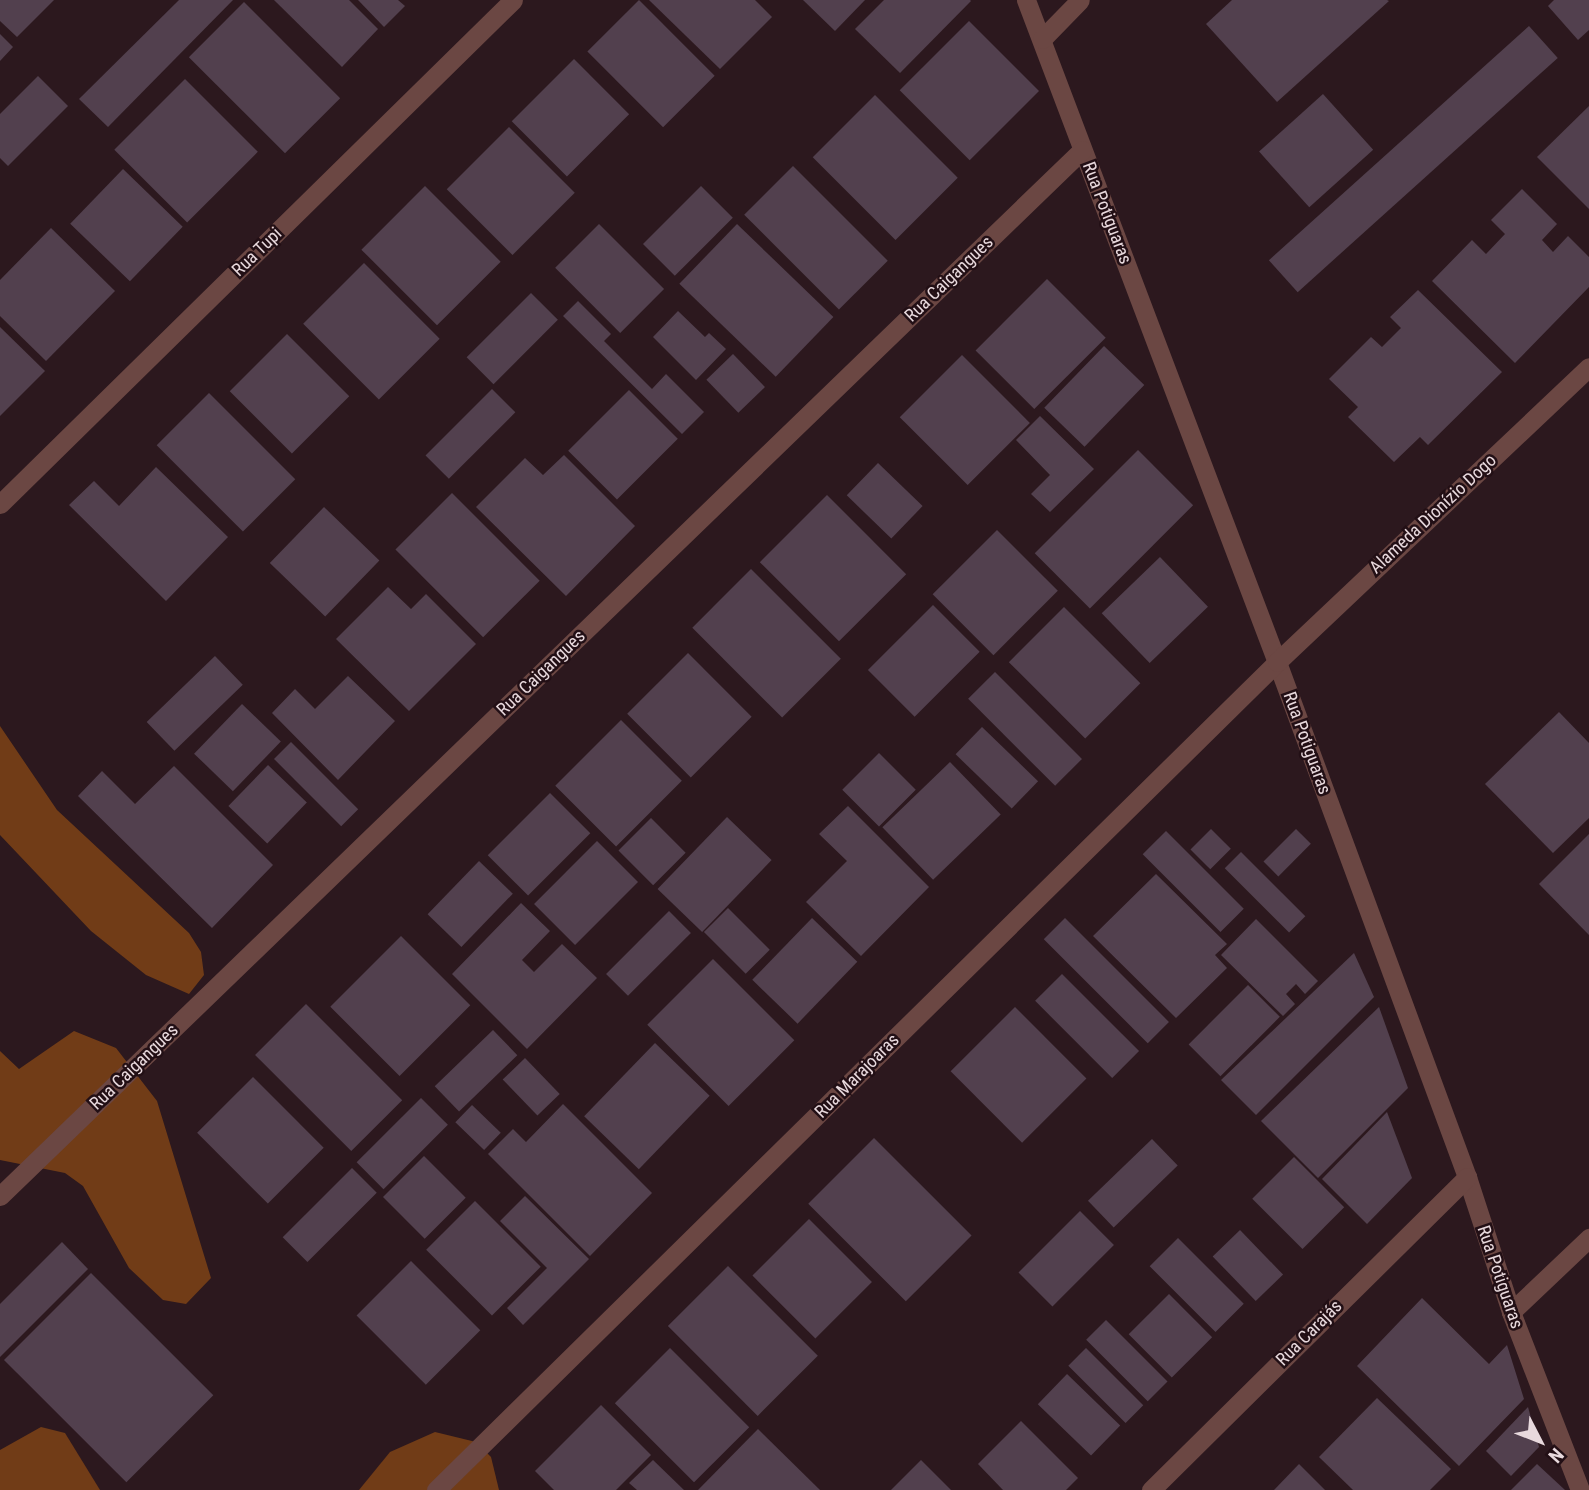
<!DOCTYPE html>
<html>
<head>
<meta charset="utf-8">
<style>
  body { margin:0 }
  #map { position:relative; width:1589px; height:1490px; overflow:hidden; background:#2c181e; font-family:"Roboto Condensed",sans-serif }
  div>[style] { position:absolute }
  .forest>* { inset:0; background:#713c17 }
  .building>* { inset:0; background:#52404e; transform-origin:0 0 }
  .minor>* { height:19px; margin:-9.5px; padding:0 9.5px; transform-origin:9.5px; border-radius:9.5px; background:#6b4743 }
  span { translate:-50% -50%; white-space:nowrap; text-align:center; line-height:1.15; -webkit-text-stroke:5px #220f15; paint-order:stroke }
  .street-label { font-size:18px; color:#e8d9dd }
  .north { position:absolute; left:1505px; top:1406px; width:70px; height:70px; -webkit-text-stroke:5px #220f15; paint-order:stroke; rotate:132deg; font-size:19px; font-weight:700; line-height:28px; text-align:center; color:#e8d9dd }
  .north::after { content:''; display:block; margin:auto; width:24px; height:32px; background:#e8d9dd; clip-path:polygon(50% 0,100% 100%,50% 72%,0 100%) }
</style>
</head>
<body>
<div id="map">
  <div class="forest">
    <div style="clip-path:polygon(0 726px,57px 810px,189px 933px,201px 952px,204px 975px,189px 994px,146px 975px,91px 931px,0 835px)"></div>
    <div style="clip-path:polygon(74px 1031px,116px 1048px,157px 1101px,211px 1278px,186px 1304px,163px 1300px,129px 1268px,83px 1186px,65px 1173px,0 1160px,0 1051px,19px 1069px)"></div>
    <div style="clip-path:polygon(41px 1427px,65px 1433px,100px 1490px,0 1490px,0 1450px)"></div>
    <div style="clip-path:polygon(435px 1432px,476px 1442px,491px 1457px,499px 1490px,359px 1490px,390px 1452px)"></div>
  </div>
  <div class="building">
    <div style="clip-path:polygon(0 0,54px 0,17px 37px,0 21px)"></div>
    <div style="clip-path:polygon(179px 0,233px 0,108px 127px,79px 99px)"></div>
    <div style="clip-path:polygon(274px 0,349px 0,378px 29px,342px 67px)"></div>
    <div style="clip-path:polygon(358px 0,398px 0,405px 6px,384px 27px)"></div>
    <div style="left:639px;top:0;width:107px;height:73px;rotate:45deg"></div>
    <div style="clip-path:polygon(649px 0,755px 0,772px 17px,720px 69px)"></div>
    <div style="clip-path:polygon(803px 0,865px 0,835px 31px)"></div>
    <div style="clip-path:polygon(884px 0,970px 0,971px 1px,900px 73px,855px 29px)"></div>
    <div style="clip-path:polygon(1232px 0,1387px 0,1389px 1px,1277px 102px,1206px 24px)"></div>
    <div style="clip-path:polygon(1554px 0,1589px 0,1589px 30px,1578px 40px,1548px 6px)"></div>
    <div style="left:244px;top:2px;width:136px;height:78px;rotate:45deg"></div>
    <div style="left:969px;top:21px;width:99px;height:98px;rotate:45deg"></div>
    <div style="left:1529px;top:26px;width:43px;height:350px;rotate:48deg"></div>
    <div style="clip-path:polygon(0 34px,13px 47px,0 61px)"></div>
    <div style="left:574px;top:59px;width:78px;height:88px;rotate:45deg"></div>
    <div style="clip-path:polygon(38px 76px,68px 106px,8px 166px,0 158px,0 114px)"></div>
    <div style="left:185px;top:79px;width:103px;height:100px;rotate:45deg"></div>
    <div style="left:1323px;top:94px;width:75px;height:86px;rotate:48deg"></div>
    <div style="left:875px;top:95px;width:117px;height:88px;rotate:45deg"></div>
    <div style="clip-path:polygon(1589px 106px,1589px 209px,1537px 157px)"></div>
    <div style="left:509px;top:127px;width:93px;height:88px;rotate:45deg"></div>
    <div style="left:793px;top:166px;width:134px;height:69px;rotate:45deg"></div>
    <div style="left:123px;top:169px;width:83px;height:76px;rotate:44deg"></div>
    <div style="left:425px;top:186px;width:107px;height:90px;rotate:45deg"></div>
    <div style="left:701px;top:186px;width:45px;height:82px;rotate:45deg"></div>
    <div style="clip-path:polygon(1522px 189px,1557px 224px,1542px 240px,1553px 252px,1568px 236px,1589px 257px,1589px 287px,1515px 363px,1432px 281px,1472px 240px,1486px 254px,1505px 234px,1491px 220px)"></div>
    <div style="left:599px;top:224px;width:92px;height:62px;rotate:45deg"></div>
    <div style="left:737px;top:224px;width:134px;height:83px;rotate:44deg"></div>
    <div style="clip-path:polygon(51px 228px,115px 291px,46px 361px,0 316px,0 280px)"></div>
    <div style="left:364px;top:263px;width:107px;height:86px;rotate:45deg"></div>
    <div style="left:1047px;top:279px;width:83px;height:101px;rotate:45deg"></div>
    <div style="clip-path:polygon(1418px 290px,1502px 372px,1428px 445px,1420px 437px,1394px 462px,1348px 417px,1358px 407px,1329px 379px,1371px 337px,1382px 347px,1401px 328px,1390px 317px)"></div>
    <div style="left:531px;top:293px;width:38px;height:91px;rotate:45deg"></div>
    <div style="clip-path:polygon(578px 301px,611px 334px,604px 341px,652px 389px,666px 374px,704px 412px,682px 434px,563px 316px)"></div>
    <div style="clip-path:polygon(678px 311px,705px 337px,709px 333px,726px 349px,696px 380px,653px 337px)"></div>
    <div style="clip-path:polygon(0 327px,45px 371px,0 416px)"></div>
    <div style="left:287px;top:334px;width:88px;height:81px;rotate:45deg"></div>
    <div style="left:1104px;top:346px;width:56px;height:86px;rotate:44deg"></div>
    <div style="left:733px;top:354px;width:46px;height:37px;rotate:46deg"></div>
    <div style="left:962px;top:355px;width:96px;height:88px;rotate:45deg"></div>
    <div style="left:492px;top:389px;width:33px;height:94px;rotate:45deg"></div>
    <div style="left:629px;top:390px;width:69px;height:86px;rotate:45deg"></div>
    <div style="left:209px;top:393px;width:122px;height:74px;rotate:45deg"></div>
    <div style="clip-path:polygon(1040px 416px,1094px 469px,1050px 512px,1031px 494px,1050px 475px,1016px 440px)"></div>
    <div style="left:1138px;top:450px;width:78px;height:146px;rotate:45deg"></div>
    <div style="clip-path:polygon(564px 455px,635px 526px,566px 596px,476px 507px,525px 458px,543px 475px)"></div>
    <div style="left:878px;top:463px;width:62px;height:45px;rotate:44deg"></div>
    <div style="clip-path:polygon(156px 467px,228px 537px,166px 601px,69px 505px,94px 481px,119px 506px)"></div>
    <div style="left:452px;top:493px;width:124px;height:80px;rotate:45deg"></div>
    <div style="left:827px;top:495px;width:112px;height:95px;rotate:45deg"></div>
    <div style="left:324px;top:507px;width:77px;height:78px;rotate:44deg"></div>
    <div style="left:997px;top:530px;width:86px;height:91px;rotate:45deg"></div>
    <div style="left:1160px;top:557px;width:69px;height:81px;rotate:46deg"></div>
    <div style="left:751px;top:569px;width:127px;height:83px;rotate:45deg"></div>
    <div style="clip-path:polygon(388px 587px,411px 609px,426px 594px,476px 644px,409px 711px,336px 639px)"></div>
    <div style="left:933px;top:605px;width:66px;height:92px;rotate:45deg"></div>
    <div style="left:1064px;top:607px;width:108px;height:78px;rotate:45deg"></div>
    <div style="left:688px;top:653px;width:90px;height:86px;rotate:45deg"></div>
    <div style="left:215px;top:656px;width:40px;height:95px;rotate:46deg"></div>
    <div style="left:995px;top:672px;width:123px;height:38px;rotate:45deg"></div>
    <div style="clip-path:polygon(348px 676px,395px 721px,338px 780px,272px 713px,295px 689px,315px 709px)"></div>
    <div style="left:242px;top:704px;width:54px;height:69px;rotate:44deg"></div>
    <div style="clip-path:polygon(1559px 712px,1589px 743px,1589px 818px,1553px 853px,1485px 784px)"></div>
    <div style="left:621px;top:720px;width:86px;height:93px;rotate:45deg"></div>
    <div style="left:982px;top:727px;width:78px;height:38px;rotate:44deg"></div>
    <div style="left:291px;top:742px;width:95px;height:24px;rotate:45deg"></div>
    <div style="left:879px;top:753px;width:52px;height:52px;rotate:45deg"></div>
    <div style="left:950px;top:762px;width:73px;height:94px;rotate:46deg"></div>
    <div style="left:268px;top:765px;width:54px;height:57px;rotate:44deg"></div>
    <div style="clip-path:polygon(174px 766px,273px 865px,212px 928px,78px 796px,102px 771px,135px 804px)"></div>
    <div style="left:550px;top:793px;width:57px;height:88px;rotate:45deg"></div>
    <div style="clip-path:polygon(848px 806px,929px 887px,861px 956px,806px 902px,847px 861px,819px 834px)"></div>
    <div style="left:727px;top:817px;width:62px;height:100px;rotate:44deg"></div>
    <div style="left:651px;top:818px;width:49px;height:46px;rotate:45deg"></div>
    <div style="left:1211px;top:829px;width:28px;height:29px;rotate:45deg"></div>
    <div style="left:1296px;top:829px;width:21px;height:46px;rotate:45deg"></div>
    <div style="left:1166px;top:831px;width:110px;height:33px;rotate:45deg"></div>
    <div style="clip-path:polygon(1589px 834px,1589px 935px,1539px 884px)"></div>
    <div style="left:597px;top:841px;width:58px;height:89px;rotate:45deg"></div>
    <div style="left:1241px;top:852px;width:91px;height:23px;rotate:45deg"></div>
    <div style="left:479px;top:861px;width:47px;height:74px;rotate:44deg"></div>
    <div style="clip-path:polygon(1156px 874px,1227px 944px,1215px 955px,1227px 968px,1176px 1018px,1093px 936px)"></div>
    <div style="clip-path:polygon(521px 903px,550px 931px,522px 960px,534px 972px,562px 944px,597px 978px,527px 1049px,452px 974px)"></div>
    <div style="left:728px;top:908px;width:59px;height:34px;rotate:45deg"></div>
    <div style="left:669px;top:911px;width:31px;height:89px;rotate:45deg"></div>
    <div style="left:812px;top:918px;width:63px;height:86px;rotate:44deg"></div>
    <div style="left:1065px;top:918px;width:147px;height:30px;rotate:45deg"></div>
    <div style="clip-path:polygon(1256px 919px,1318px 981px,1305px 994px,1296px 984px,1286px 994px,1295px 1004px,1283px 1016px,1221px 955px)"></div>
    <div style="left:401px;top:936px;width:98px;height:100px;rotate:45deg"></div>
    <div style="clip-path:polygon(1354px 953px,1374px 997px,1256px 1115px,1221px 1080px)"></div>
    <div style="left:713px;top:959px;width:115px;height:93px;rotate:45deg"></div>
    <div style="left:1062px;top:974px;width:109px;height:38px;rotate:45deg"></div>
    <div style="left:1248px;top:985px;width:45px;height:84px;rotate:45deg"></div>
    <div style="left:306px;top:1004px;width:136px;height:72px;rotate:45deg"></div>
    <div style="left:1015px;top:1007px;width:101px;height:91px;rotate:45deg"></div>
    <div style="clip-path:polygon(1379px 1007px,1408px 1088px,1318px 1178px,1261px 1121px)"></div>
    <div style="left:493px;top:1030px;width:35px;height:81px;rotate:46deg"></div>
    <div style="left:655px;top:1043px;width:76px;height:102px;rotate:44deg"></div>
    <div style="left:525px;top:1058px;width:50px;height:31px;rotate:46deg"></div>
    <div style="left:253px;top:1077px;width:100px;height:79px;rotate:45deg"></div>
    <div style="left:421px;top:1098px;width:38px;height:91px;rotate:45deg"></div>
    <div style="clip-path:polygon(563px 1104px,652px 1193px,590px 1256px,488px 1154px,513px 1129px,526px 1142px)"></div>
    <div style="left:472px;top:1105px;width:40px;height:24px;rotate:44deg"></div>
    <div style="clip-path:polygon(1387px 1112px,1412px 1178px,1367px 1224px,1322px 1179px)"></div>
    <div style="left:874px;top:1138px;width:138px;height:93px;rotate:45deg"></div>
    <div style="left:1152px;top:1139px;width:37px;height:89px;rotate:46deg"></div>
    <div style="left:424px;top:1156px;width:59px;height:58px;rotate:45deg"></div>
    <div style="left:1294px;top:1157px;width:71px;height:59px;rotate:45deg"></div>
    <div style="left:352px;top:1168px;width:35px;height:98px;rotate:45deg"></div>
    <div style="clip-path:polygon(525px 1196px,589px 1259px,523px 1325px,507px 1308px,547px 1268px,500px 1221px)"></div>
    <div style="left:475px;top:1201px;width:93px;height:69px;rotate:45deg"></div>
    <div style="left:1080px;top:1211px;width:48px;height:87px;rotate:45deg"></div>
    <div style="left:809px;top:1219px;width:89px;height:80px;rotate:45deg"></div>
    <div style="left:1240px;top:1230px;width:62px;height:38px;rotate:46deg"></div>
    <div style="left:1178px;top:1238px;width:93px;height:40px;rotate:45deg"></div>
    <div style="clip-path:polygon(62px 1242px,88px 1269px,0 1357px,0 1304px)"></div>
    <div style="left:411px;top:1261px;width:98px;height:77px;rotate:45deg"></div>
    <div style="left:728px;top:1266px;width:127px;height:85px;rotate:45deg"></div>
    <div style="left:91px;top:1273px;width:173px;height:123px;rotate:45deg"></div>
    <div style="left:1169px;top:1294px;width:61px;height:57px;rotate:45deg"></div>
    <div style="clip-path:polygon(1422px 1298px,1489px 1364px,1507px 1345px,1524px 1399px,1459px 1466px,1357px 1366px)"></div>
    <div style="left:1106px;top:1320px;width:87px;height:28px;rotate:45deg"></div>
    <div style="left:670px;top:1348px;width:112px;height:78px;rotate:45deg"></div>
    <div style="left:1086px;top:1348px;width:81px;height:25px;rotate:45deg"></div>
    <div style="left:1067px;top:1374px;width:74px;height:42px;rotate:44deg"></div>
    <div style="clip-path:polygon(1377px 1398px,1451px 1469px,1430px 1490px,1353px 1490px,1319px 1457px)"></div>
    <div style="clip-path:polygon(601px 1405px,651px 1455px,616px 1490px,554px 1490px,535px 1471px)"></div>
    <div style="clip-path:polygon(1528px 1407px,1539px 1447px,1511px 1476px,1486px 1451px)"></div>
    <div style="clip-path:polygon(1021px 1421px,1078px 1478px,1066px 1490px,1003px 1490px,978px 1464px)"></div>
    <div style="clip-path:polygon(758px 1429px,820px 1490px,698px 1490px)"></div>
    <div style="clip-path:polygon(653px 1460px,684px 1490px,637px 1490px,629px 1483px)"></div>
    <div style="clip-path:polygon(921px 1460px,951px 1490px,891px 1490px)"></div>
    <div style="clip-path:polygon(1299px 1464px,1325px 1490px,1274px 1490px)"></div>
    <div style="clip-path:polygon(1537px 1464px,1565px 1490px,1511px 1490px)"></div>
  </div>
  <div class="minor">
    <div style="left:1026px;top:0;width:708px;rotate:69.24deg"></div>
    <div style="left:1277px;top:662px;width:549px;rotate:69.75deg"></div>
    <div style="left:1467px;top:1177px;width:142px;rotate:71.9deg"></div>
    <div style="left:1511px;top:1312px;width:191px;rotate:68.8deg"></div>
    <div style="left:1042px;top:39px;width:54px;rotate:-45.7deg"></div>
    <div style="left:0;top:504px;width:719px;rotate:-44.49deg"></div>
    <div style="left:0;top:1196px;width:1505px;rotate:-44.03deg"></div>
    <div style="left:1511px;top:1312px;width:108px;rotate:-43.5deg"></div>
    <div style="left:436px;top:1490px;width:1180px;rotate:-44.55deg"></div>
    <div style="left:1277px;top:662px;width:429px;rotate:-43.4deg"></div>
    <div style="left:1151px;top:1490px;width:445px;rotate:-44.7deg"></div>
  </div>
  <div class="street-label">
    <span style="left:1107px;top:213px;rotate:69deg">Rua Potiguaras</span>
    <span style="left:257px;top:252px;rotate:-44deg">Rua Tupi</span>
    <span style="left:949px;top:279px;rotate:-44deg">Rua Caigangues</span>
    <span style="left:1433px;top:514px;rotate:-43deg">Alameda Dionízio Dogo</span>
    <span style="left:541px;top:673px;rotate:-44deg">Rua Caigangues</span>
    <span style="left:1307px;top:743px;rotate:70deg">Rua Potiguaras</span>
    <span style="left:134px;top:1067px;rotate:-44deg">Rua Caigangues</span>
    <span style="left:857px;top:1076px;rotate:-45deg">Rua Marajoaras</span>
    <span style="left:1500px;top:1277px;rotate:71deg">Rua Potiguaras</span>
    <span style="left:1309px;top:1333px;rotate:-45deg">Rua Carajás</span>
  </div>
  <div class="north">N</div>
</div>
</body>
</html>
